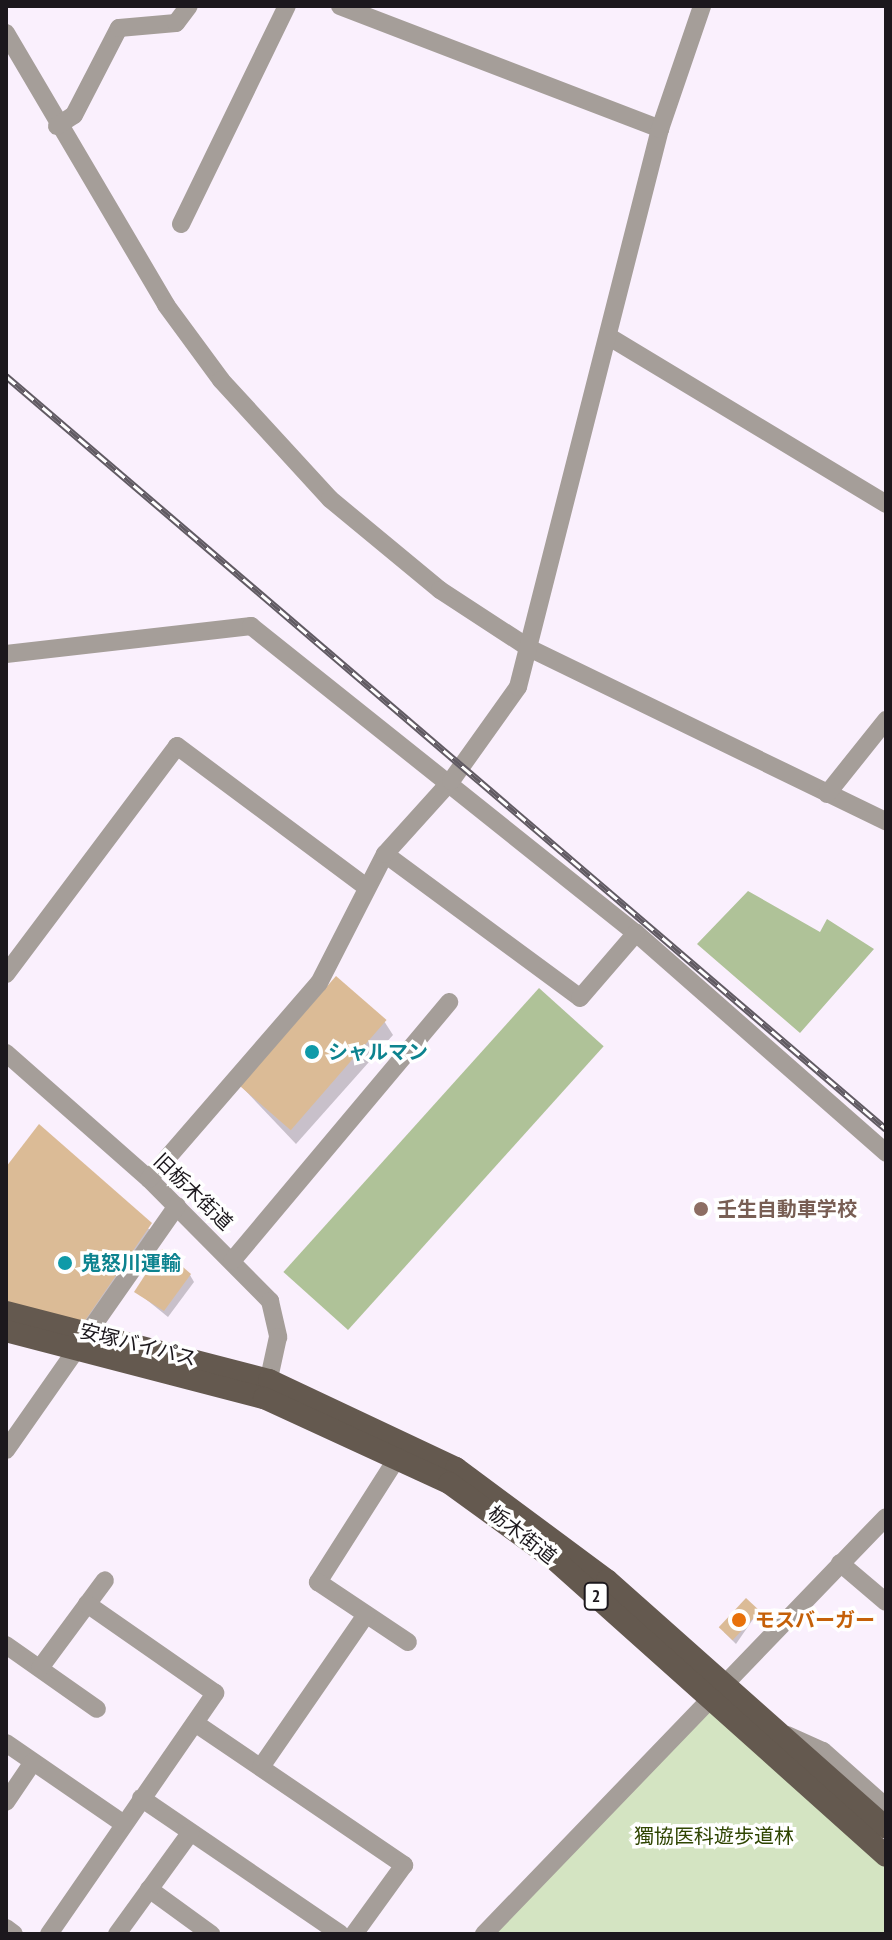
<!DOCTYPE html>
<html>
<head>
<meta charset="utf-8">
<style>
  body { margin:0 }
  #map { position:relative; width:892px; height:1940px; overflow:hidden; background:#faf0fd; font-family:"PT Sans Narrow","Noto Sans JP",sans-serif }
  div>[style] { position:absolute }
  .green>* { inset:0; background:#d4e4c2 }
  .forest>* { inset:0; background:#afc298; transform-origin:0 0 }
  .shadow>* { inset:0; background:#0003 }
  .building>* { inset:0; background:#dbbb96; transform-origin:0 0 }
  .minor>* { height:18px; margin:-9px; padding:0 9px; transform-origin:9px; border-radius:9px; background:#a59e99 }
  .major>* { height:22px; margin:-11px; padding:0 11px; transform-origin:11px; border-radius:11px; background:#64594f }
  .rail>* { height:7px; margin-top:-3.5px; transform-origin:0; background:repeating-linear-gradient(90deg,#fff 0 12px,#615b63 0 24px); box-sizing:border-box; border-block:2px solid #615b63 }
  .dots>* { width:22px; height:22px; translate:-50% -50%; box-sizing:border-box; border:4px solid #fff; border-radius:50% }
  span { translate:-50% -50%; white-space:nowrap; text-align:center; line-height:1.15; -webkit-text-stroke:7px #fff; paint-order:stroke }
  .shield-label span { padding:2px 6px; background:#fff; border:2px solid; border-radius:6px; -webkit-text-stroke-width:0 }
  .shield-label { font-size:18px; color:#1c181d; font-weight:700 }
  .culture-label { font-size:20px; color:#0d838f; font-weight:700 }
  .left { translate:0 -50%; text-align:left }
  .street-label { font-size:20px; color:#1c181d }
  .education-label { font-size:20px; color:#785e54; font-weight:700 }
  .food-label { font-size:20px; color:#c56008; font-weight:700 }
  .park-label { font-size:20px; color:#2f4502 }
  .frame { position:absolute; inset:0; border:8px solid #1c181d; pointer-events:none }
</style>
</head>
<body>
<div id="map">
  <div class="green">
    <div style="clip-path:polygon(713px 1700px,886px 1868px,886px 1934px,478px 1934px)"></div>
  </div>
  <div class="forest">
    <div style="clip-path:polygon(748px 891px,820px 932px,827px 919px,874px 949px,800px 1033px,697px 944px)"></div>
    <div style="left:539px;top:988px;width:87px;height:382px;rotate:42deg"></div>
  </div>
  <div class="shadow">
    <div style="clip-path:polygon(384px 1021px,393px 1035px,296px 1144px,241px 1086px)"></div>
    <div style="clip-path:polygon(6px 1169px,154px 1231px,88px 1328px)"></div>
    <div style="clip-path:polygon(190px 1275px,194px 1282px,168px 1317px,137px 1292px)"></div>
    <div style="clip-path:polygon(758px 1612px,736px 1644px,724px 1632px)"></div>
  </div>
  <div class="building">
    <div style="left:336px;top:976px;width:67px;height:146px;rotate:41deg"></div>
    <div style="clip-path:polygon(39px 1124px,152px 1223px,84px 1322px,6px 1302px,6px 1167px)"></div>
    <div style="clip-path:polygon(162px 1249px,191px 1274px,164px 1311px,134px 1292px)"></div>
    <div style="left:746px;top:1598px;width:19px;height:40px;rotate:43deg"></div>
  </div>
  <div class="minor">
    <div style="left:340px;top:6px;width:343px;rotate:21deg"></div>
    <div style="left:6px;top:33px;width:316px;rotate:59.5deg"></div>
    <div style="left:166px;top:305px;width:93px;rotate:53.7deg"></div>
    <div style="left:221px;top:380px;width:161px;rotate:47.5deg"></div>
    <div style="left:330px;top:499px;width:143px;rotate:39.6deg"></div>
    <div style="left:440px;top:590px;width:106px;rotate:33.1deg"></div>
    <div style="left:529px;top:648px;width:397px;rotate:25.9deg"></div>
    <div style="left:57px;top:126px;width:20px;rotate:-33deg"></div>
    <div style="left:74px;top:115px;width:98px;rotate:-62.7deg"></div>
    <div style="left:119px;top:28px;width:57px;rotate:-5deg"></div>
    <div style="left:176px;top:23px;width:21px;rotate:-53deg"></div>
    <div style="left:181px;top:224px;width:242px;rotate:-64.1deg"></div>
    <div style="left:611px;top:338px;width:321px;rotate:31.1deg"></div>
    <div style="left:6px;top:654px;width:247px;rotate:-6.5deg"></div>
    <div style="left:251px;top:626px;width:492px;rotate:38.6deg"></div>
    <div style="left:636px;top:933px;width:333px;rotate:41.3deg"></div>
    <div style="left:827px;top:794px;width:95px;rotate:-51.4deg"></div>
    <div style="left:385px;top:854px;width:242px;rotate:36.4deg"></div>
    <div style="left:580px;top:998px;width:86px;rotate:-49.3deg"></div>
    <div style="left:6px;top:974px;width:285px;rotate:-53.1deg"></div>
    <div style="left:177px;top:746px;width:236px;rotate:36.7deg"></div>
    <div style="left:6px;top:1053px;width:191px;rotate:41.4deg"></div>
    <div style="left:149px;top:1179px;width:172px;rotate:45.2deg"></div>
    <div style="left:270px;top:1301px;width:37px;rotate:77deg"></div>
    <div style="left:278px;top:1337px;width:56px;rotate:102.3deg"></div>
    <div style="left:149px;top:1179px;width:259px;rotate:-49.1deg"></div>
    <div style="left:319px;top:983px;width:145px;rotate:-62.9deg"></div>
    <div style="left:385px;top:854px;width:98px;rotate:-47.9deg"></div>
    <div style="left:451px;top:781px;width:115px;rotate:-54.5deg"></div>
    <div style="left:518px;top:687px;width:576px;rotate:-75.72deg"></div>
    <div style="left:660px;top:129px;width:130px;rotate:-71.1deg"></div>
    <div style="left:232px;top:1261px;width:338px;rotate:-50deg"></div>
    <div style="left:6px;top:1450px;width:298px;rotate:-55deg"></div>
    <div style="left:399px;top:1455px;width:151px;rotate:122.5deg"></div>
    <div style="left:318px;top:1582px;width:108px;rotate:33.7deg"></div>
    <div style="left:840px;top:1563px;width:60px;rotate:40.3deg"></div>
    <div style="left:6px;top:1645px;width:111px;rotate:35.1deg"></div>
    <div style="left:40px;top:1668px;width:109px;rotate:-53.5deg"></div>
    <div style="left:195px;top:1723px;width:253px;rotate:34.2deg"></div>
    <div style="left:404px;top:1865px;width:85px;rotate:125.9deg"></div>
    <div style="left:787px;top:1735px;width:39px;rotate:24deg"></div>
    <div style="left:823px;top:1751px;width:84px;rotate:41.6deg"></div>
    <div style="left:6px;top:1743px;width:143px;rotate:34.5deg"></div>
    <div style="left:261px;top:1767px;width:185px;rotate:-55.4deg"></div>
    <div style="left:141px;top:1798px;width:241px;rotate:34.3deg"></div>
    <div style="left:6px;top:1802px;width:48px;rotate:-56deg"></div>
    <div style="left:149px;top:1889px;width:77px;rotate:36deg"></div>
    <div style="left:6px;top:1928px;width:10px;rotate:37deg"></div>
    <div style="left:49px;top:1934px;width:293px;rotate:-55.4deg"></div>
    <div style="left:215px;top:1693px;width:156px;rotate:-145.2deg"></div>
    <div style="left:117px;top:1934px;width:125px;rotate:-54.1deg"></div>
    <div style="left:484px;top:1934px;width:579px;rotate:-46.05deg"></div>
  </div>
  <div class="major">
    <div style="left:6px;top:1312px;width:272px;rotate:14.5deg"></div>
    <div style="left:269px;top:1380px;width:207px;rotate:25.2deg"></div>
    <div style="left:456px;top:1468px;width:188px;rotate:36.6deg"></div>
    <div style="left:607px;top:1580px;width:373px;rotate:41.6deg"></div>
    <div style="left:6px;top:1331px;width:267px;rotate:14.6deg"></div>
    <div style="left:264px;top:1398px;width:204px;rotate:24.7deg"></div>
    <div style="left:449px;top:1483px;width:131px;rotate:36deg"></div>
    <div style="left:555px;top:1560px;width:444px;rotate:41.8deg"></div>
  </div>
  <div class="rail">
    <div style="left:6px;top:376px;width:1158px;rotate:40.55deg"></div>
  </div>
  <div class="dots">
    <div style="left:312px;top:1052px;background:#0f9aa8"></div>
    <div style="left:701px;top:1209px;background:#8d6e63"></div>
    <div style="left:65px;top:1263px;background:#0f9aa8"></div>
    <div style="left:739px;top:1620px;background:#e8710a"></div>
  </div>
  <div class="shield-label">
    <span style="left:596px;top:1596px">2</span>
  </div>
  <div class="culture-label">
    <span class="left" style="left:328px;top:1052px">シャルマン</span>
    <span class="left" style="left:81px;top:1263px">鬼怒川運輸</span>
  </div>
  <div class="street-label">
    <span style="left:193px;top:1192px;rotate:44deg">旧栃木街道</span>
    <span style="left:138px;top:1345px;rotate:14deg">安塚バイパス</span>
    <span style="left:522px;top:1535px;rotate:38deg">栃木街道</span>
  </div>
  <div class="education-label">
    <span class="left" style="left:717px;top:1209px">壬生自動車学校</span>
  </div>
  <div class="food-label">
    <span class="left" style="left:755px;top:1620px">モスバーガー</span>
  </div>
  <div class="park-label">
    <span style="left:714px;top:1836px">獨協医科遊歩道林</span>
  </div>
  <div class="frame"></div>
</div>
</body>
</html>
